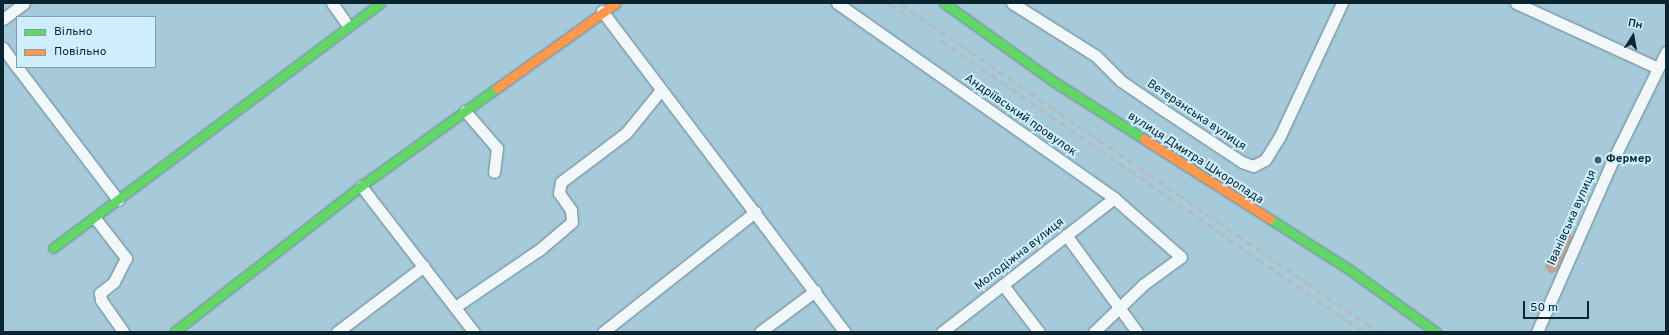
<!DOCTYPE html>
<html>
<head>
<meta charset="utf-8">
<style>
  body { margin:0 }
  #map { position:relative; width:1669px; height:335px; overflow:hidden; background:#a7cada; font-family:Overpass,sans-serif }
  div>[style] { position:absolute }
  .green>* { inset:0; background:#c0a494 }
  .roads { filter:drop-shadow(0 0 1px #698692) drop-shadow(0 0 1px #698692) }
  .street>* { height:11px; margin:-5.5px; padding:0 5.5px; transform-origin:5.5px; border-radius:5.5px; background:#f2f7f9 }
  .fast>* { height:9px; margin:-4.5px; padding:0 4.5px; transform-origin:4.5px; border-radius:4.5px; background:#63d668 }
  .slow>* { height:9px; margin:-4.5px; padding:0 4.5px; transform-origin:4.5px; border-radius:4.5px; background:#ff974d }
  .rail>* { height:2.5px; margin-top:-1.25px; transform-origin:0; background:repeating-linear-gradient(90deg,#b2bcc0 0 8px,transparent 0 12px) }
  .dots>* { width:11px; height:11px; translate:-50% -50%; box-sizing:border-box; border:2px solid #ceeefd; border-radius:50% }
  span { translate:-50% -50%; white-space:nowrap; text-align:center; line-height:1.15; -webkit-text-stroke:4px #ceeefd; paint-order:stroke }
  .street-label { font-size:12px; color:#0a2530 }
  .poi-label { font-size:12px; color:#0a2530; font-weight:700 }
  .left { translate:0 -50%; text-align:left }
  .frame { position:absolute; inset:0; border:4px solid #0a2530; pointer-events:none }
  .legend { position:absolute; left:16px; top:16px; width:140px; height:52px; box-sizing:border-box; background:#ceeefd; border:1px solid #809eab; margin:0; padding:5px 7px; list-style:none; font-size:12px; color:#0a2530 }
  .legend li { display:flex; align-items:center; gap:8px; height:20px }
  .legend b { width:20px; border:1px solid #809eab }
  .north { position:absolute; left:1613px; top:16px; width:40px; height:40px; -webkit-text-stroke:3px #ceeefd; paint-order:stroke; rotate:11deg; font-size:11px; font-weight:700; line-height:16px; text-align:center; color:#0a2530 }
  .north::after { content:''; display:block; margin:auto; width:14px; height:18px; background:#0a2530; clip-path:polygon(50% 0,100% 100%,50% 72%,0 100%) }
  .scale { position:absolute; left:1523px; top:301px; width:66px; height:18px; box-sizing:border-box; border:2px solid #0a2530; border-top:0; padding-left:5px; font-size:12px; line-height:14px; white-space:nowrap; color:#0a2530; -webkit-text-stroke:3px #ceeefd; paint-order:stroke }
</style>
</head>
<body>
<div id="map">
  <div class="green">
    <div style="clip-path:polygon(1565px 231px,1571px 233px,1572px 238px,1558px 270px,1551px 274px,1545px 268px,1546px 262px,1560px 233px)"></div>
  </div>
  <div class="roads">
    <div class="street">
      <div style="left:332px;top:3px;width:28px;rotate:55deg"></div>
      <div style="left:837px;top:3px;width:339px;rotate:35.1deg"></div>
      <div style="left:1114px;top:198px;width:89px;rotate:41.4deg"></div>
      <div style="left:1181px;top:257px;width:46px;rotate:143.9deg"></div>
      <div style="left:1144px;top:284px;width:69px;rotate:136.2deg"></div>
      <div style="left:1012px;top:3px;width:99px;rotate:32.2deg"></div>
      <div style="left:1096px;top:56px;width:35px;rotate:45deg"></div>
      <div style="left:1121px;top:81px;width:50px;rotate:34.3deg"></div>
      <div style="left:1162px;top:109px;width:96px;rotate:33.5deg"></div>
      <div style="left:1242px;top:162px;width:12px;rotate:20deg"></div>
      <div style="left:1253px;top:166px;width:13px;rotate:-27deg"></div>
      <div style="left:1265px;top:160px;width:26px;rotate:-58deg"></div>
      <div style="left:1279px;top:138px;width:149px;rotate:-65deg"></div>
      <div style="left:1516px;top:3px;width:156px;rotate:24.6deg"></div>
      <div style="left:602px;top:11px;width:403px;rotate:52.9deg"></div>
      <div style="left:3px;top:19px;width:26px;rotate:-37deg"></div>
      <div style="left:3px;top:48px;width:24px;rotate:54deg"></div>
      <div style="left:17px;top:67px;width:167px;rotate:52.8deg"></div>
      <div style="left:465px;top:111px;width:49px;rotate:49.1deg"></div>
      <div style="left:497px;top:148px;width:24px;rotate:97deg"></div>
      <div style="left:361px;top:186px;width:185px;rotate:52.3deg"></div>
      <div style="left:95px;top:218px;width:51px;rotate:52.2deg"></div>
      <div style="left:126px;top:258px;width:27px;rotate:117deg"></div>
      <div style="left:114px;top:282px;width:18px;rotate:142deg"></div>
      <div style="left:100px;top:293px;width:7px;rotate:82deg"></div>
      <div style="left:101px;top:300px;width:39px;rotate:55deg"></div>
      <div style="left:1066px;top:235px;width:120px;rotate:53.8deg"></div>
      <div style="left:1003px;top:285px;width:59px;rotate:52.5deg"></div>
      <div style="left:455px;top:307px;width:102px;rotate:-34.2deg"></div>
      <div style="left:539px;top:250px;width:43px;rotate:-40.3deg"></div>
      <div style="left:572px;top:222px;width:12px;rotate:-95deg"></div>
      <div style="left:571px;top:210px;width:21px;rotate:-125deg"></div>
      <div style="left:559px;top:193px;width:11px;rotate:-80deg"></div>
      <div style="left:561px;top:182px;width:81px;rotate:-37deg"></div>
      <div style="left:626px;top:133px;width:55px;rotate:-50.9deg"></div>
      <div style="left:337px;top:332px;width:109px;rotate:-37.2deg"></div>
      <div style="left:603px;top:332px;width:194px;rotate:-38.3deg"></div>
      <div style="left:760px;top:332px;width:69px;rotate:-36.7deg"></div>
      <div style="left:942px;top:332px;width:218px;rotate:-37.9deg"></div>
      <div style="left:1537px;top:332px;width:184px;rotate:-66.2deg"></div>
      <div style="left:1611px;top:164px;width:125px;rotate:-63.8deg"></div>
    </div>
    <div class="fast">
      <div style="left:944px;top:3px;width:134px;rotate:35.6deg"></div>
      <div style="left:1053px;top:81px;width:108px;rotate:32.5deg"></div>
      <div style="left:1270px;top:219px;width:95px;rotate:32.5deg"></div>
      <div style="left:1350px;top:270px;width:106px;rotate:35.8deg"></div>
      <div style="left:53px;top:248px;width:409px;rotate:-36.8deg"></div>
      <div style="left:174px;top:332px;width:237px;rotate:-38deg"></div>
      <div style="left:361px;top:186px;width:168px;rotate:-35.8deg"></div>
    </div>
    <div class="slow">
      <div style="left:497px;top:88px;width:146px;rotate:-35.5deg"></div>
      <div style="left:1144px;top:139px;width:149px;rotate:32.4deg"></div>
    </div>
  </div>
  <div class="rail">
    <div style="left:889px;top:3px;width:18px;rotate:34deg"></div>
    <div style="left:900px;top:3px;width:580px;rotate:34.54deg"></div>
    <div style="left:941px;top:40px;width:514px;rotate:34.62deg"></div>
  </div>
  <div class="dots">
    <div style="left:1598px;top:160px;background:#415f6c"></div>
  </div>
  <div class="street-label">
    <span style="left:1020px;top:116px;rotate:35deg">Андріївський провулок</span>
    <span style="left:1196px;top:116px;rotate:34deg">Ветеранська вулиця</span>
    <span style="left:1195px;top:159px;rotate:33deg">вулиця Дмитра Шкоропада</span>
    <span style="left:1573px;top:218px;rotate:-66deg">Іванівська вулиця</span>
    <span style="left:1020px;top:255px;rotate:-38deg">Молодіжна вулиця</span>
  </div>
  <div class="poi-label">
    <span class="left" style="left:1606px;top:160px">Фермер</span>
  </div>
  <div class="frame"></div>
  <ul class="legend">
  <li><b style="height:5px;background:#63d668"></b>Вільно</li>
  <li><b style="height:5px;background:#ff974d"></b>Повільно</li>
  </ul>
  <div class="north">Пн</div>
  <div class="scale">50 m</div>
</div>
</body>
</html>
